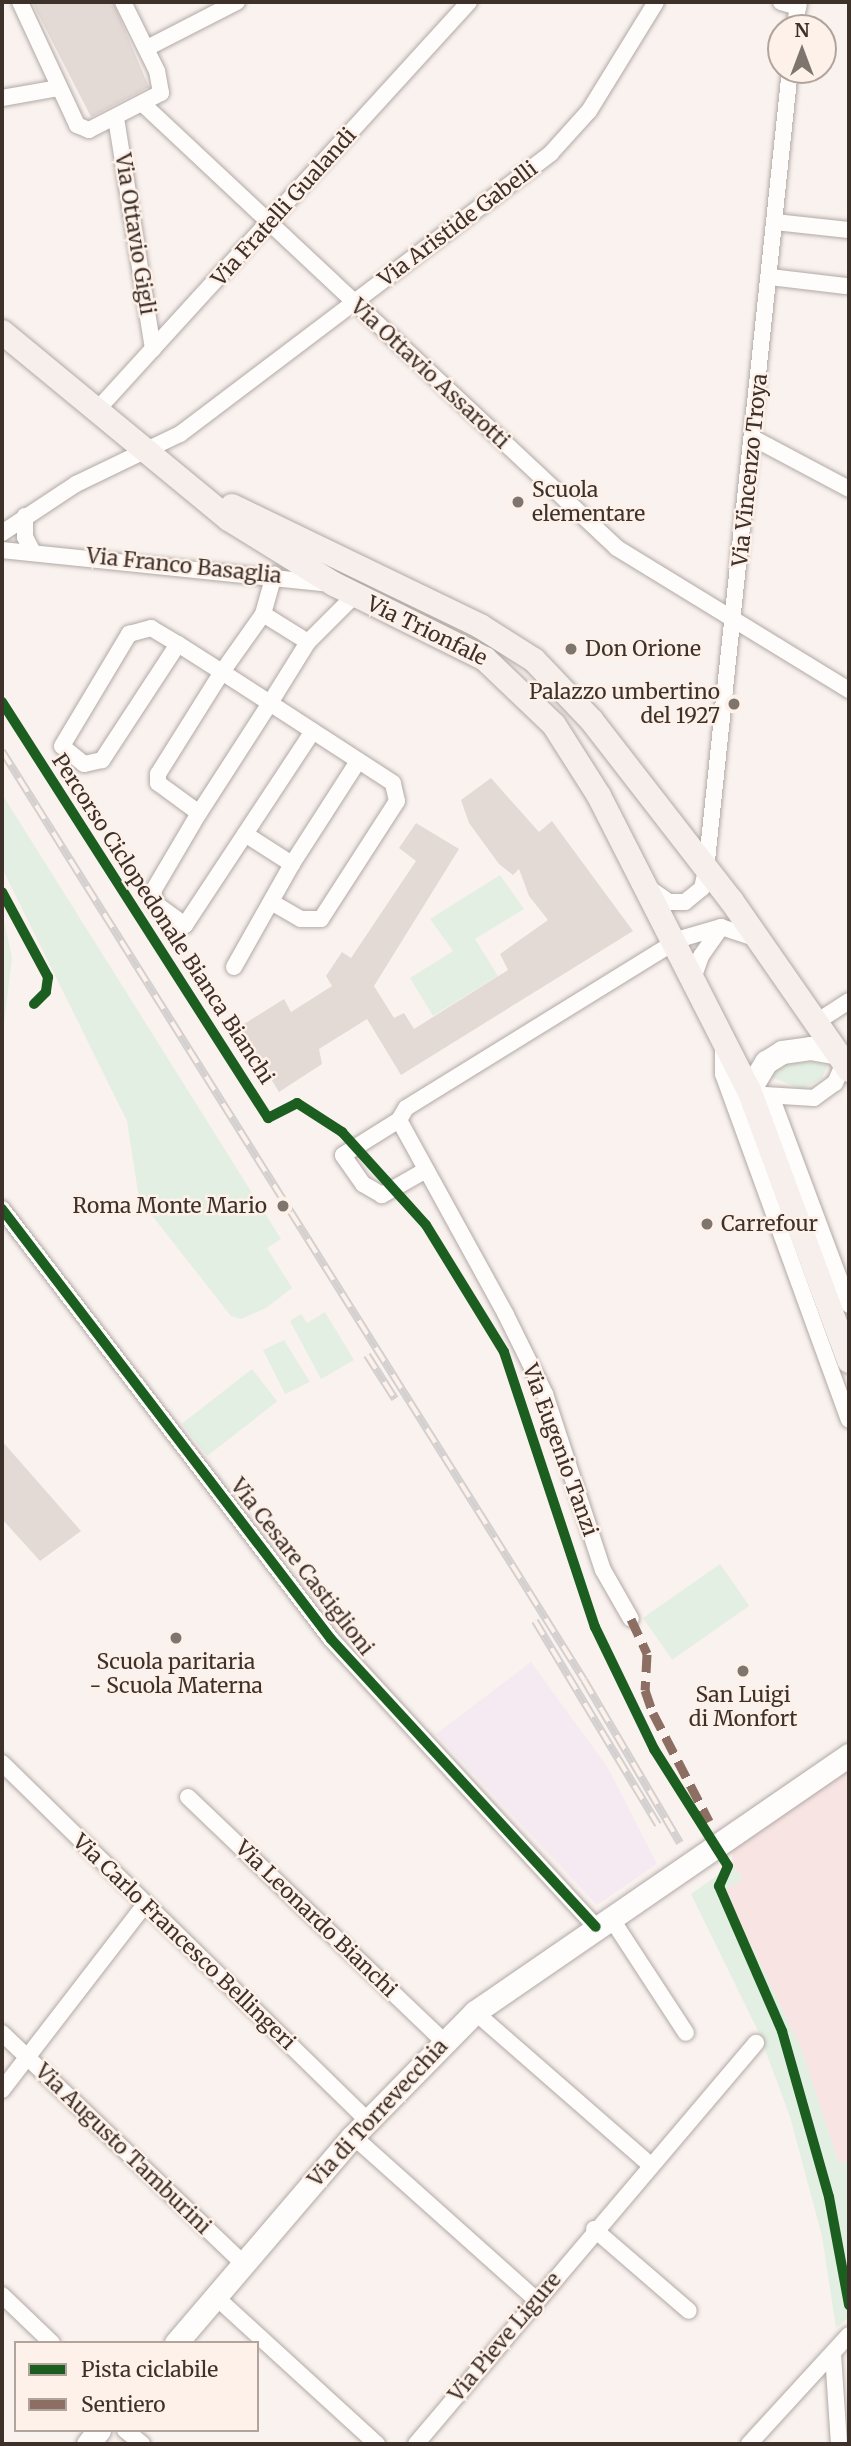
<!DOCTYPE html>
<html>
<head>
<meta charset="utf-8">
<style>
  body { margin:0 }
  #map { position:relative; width:851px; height:2446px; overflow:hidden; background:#f9f2ee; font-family:Merriweather,serif }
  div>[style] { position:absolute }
  .commercial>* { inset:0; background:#f8e5e3 }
  .industrial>* { inset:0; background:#f6eaf2 }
  .green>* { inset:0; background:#e4efe3; transform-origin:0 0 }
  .building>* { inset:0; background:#e4dad5 }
  .roads { filter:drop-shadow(0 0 2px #b2a9a5) drop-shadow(0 0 2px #b2a9a5) }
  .street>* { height:16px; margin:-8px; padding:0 8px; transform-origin:8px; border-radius:8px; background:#fefdfc }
  .secondary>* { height:23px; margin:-11.5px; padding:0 11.5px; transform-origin:11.5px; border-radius:11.5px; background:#fefdfc }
  .primary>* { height:24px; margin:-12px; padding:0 12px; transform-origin:12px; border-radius:12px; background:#f6efeb }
  .rail>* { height:8px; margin-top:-4px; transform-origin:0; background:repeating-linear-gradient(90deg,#fef1e9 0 16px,#d3d0cf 0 32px); box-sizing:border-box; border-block:2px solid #d3d0cf }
  .quiet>* { height:9px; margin-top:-4.5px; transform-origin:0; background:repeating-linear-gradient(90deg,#8d6e63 0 18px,transparent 0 27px) }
  .cycleway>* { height:10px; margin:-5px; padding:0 5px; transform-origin:5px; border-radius:5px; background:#1b5e20 }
  .dots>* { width:19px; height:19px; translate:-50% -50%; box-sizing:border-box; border:4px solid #fef1e9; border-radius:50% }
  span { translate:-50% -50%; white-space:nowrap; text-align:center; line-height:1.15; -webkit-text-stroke:5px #fef1e9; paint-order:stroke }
  .street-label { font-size:21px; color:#3e312a }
  .poi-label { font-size:21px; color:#3e312a }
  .left { translate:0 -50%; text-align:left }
  .right { translate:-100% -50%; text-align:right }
  .frame { position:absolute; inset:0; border:4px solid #3e312a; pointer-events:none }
  .legend { position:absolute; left:14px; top:2341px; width:245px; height:91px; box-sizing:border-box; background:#fef1e9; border:2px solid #b1a49d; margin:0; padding:9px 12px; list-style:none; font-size:21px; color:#3e312a }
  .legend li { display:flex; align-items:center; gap:14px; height:35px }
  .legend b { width:35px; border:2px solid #b1a49d }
  .north { position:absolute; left:767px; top:14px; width:70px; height:70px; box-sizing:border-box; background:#fef1e9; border:2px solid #b1a49d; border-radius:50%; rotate:0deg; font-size:19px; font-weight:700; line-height:28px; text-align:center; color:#3e312a }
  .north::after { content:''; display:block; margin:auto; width:24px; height:32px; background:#7f756f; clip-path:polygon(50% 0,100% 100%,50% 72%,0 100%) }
</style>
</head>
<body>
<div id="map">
  <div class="commercial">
    <div style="clip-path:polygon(849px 1768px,849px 2161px,839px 2163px,801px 2048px,724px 1891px,742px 1879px,732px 1865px,733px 1848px)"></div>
  </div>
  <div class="industrial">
    <div style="clip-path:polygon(531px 1662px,608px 1768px,657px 1864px,597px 1905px,436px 1734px)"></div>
  </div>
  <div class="green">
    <div style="clip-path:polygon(2px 794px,281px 1239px,267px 1248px,292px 1288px,266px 1308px,241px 1319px,231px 1316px,139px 1199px,127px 1121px,2px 868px)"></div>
    <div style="clip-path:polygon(500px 875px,524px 909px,475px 939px,498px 976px,433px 1016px,410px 978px,453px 951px,430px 919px)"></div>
    <div style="clip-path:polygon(2px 911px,12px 958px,2px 1040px)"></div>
    <div style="clip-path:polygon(814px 1062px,827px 1066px,822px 1078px,803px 1089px,768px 1076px,788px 1063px)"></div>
    <div style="clip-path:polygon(325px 1312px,354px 1360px,321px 1379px,290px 1321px,301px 1314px,307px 1323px)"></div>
    <div style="clip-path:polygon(284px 1340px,310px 1382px,285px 1394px,263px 1350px)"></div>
    <div style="left:252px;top:1369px;width:41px;height:89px;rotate:52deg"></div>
    <div style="left:720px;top:1564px;width:51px;height:94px;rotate:55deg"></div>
    <div style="clip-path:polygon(732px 1865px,742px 1879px,725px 1891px,801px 2048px,839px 2163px,849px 2161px,849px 2317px,836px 2328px,822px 2236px,790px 2117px,759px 2033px,691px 1894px)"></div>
  </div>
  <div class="building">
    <div style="clip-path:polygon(32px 2px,113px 2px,149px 87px,91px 117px)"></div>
    <div style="clip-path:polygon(491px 778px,539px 832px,552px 821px,633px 931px,401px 1075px,367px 1019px,319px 1049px,322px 1064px,279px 1092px,239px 1027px,284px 999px,291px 1012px,332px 986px,326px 976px,342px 952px,351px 958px,416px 861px,399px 848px,416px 823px,459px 849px,374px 986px,394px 1018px,404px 1013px,414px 1029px,508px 970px,500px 954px,548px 920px,529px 896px,519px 869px,513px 875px,499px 864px,469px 823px,461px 800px)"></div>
    <div style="clip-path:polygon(2px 1441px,81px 1531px,40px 1561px,2px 1519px)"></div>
  </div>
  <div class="roads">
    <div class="street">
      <div style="left:20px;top:2px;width:136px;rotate:65.1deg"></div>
      <div style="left:77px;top:125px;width:13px;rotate:23deg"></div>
      <div style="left:89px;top:130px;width:81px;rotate:-27.2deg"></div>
      <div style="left:161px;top:93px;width:22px;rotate:-100deg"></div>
      <div style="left:157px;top:71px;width:77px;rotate:-116.2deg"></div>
      <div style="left:781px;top:2px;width:18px;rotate:16deg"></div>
      <div style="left:794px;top:28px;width:26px;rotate:-79deg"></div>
      <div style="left:147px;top:48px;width:101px;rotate:-27.1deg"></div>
      <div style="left:2px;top:98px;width:58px;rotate:-10deg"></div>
      <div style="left:144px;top:105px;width:648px;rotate:43.12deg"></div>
      <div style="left:617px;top:548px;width:272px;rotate:31.5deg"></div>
      <div style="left:116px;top:118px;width:234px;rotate:80.9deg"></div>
      <div style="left:775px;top:222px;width:74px;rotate:6.2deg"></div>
      <div style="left:770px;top:277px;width:76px;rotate:6.8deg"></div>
      <div style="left:97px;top:410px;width:552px;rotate:-47.64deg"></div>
      <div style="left:755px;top:439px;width:106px;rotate:28deg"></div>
      <div style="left:25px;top:516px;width:21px;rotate:90deg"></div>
      <div style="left:25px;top:537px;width:16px;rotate:63deg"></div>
      <div style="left:2px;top:533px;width:89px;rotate:-33.5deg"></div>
      <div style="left:76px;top:484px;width:115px;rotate:-25.7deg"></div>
      <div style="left:180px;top:434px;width:465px;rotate:-37.1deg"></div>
      <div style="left:551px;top:153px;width:57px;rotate:-47.9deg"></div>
      <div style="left:589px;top:111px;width:128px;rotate:-58.4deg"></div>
      <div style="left:2px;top:550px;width:323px;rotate:5.9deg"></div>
      <div style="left:308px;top:642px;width:66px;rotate:-45deg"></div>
      <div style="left:178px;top:644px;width:139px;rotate:123.2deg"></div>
      <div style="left:102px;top:760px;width:18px;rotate:167deg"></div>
      <div style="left:84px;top:764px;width:28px;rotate:-141deg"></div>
      <div style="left:62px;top:746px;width:131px;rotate:-59.1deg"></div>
      <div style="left:129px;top:634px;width:23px;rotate:-15deg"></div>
      <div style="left:151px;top:628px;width:31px;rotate:31deg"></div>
      <div style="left:178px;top:644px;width:52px;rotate:32.5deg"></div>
      <div style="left:222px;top:672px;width:57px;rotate:32.9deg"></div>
      <div style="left:270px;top:703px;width:131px;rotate:122.8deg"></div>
      <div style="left:199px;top:813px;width:51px;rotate:-143.8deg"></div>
      <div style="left:158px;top:783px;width:9px;rotate:-90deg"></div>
      <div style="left:158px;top:774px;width:120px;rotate:-57.9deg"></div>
      <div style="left:222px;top:672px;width:71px;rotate:-54.7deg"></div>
      <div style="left:199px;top:813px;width:91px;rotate:120.5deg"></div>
      <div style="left:153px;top:891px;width:13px;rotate:77deg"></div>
      <div style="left:156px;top:904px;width:36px;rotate:36deg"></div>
      <div style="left:185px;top:925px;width:232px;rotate:-56.6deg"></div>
      <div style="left:245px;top:834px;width:56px;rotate:32.6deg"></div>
      <div style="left:292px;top:864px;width:122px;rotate:-57.3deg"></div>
      <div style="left:649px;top:888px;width:24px;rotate:35deg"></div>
      <div style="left:669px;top:902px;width:16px"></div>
      <div style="left:685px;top:902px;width:22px;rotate:-39deg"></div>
      <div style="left:702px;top:888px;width:18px;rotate:-77deg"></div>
      <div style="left:706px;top:870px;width:804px;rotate:-84.01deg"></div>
      <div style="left:273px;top:903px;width:32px;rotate:30deg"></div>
      <div style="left:301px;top:919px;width:20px"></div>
      <div style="left:321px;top:919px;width:140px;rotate:-57.2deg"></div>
      <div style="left:397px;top:801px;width:18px;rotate:-103deg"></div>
      <div style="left:393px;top:783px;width:147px;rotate:-147deg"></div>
      <div style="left:270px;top:703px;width:72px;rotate:-58.1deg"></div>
      <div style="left:308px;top:642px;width:53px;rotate:-148.1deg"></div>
      <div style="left:263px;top:614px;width:41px;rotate:-74.2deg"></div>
      <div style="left:234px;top:967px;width:118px;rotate:-60.6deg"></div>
      <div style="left:692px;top:981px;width:27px;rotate:-70deg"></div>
      <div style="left:701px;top:956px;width:35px;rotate:-55deg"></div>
      <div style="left:815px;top:1023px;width:40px;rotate:-32.9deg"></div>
      <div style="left:723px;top:1043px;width:31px;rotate:90deg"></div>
      <div style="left:723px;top:1074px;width:368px;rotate:70deg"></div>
      <div style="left:765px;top:1095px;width:49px;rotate:3.5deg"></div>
      <div style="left:814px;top:1098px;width:26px;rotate:-36deg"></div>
      <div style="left:835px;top:1083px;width:22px;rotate:-66deg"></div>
      <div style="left:771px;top:1096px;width:223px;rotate:69.5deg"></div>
      <div style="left:399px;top:1120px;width:14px;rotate:-60deg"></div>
      <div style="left:406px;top:1108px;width:322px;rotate:-31.7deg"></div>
      <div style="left:680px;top:939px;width:43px;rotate:-16.3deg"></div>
      <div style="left:721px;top:927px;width:35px;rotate:18deg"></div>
      <div style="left:426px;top:1170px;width:51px;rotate:150.4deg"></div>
      <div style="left:382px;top:1195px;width:22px;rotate:-150deg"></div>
      <div style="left:363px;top:1184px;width:35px;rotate:-125deg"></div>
      <div style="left:343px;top:1155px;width:66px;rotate:-32deg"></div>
      <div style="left:399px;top:1120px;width:222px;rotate:61.2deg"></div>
      <div style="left:506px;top:1315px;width:88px;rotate:63.7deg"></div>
      <div style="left:545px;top:1394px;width:185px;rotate:71.8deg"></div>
      <div style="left:603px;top:1570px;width:56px;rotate:60.3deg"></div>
      <div style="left:2px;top:1209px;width:541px;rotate:52.58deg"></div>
      <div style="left:331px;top:1639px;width:391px;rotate:47.4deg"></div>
      <div style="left:2px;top:1763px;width:511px;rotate:44.37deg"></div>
      <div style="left:188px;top:1797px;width:353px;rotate:43.7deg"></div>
      <div style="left:611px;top:1918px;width:137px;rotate:56.9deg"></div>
      <div style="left:475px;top:2012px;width:231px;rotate:41.1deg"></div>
      <div style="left:2px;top:2033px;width:336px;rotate:43.7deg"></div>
      <div style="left:2px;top:2090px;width:235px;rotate:-52.4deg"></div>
      <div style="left:353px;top:2136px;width:244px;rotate:41.8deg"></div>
      <div style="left:594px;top:2229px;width:125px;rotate:40.8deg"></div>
      <div style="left:2px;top:2295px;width:69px;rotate:43.8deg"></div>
      <div style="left:217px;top:2298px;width:217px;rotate:42.4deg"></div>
      <div style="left:833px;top:2354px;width:90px;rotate:86.2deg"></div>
      <div style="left:125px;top:2430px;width:22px;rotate:39deg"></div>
      <div style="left:416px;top:2444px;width:526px;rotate:-49.71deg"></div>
      <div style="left:749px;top:2444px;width:148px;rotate:-47.5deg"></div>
    </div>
    <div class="secondary">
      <div style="left:749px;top:1090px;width:33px;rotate:-59deg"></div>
      <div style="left:766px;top:1062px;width:19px;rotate:-32deg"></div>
      <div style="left:782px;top:1052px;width:28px;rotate:-8deg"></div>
      <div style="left:810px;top:1048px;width:27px;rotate:10deg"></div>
      <div style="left:176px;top:2343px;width:272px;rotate:-49.5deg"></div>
      <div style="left:353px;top:2136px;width:174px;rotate:-45.5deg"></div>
      <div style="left:475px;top:2012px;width:454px;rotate:-34.5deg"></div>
      <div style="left:88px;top:2444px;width:18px;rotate:-52deg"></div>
    </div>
    <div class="primary">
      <div style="left:2px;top:332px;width:294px;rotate:39.5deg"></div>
      <div style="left:229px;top:519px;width:123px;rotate:31.8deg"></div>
      <div style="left:334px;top:584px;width:169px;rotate:26.4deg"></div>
      <div style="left:485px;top:659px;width:95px;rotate:43.7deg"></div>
      <div style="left:554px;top:725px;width:84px;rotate:57.6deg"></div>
      <div style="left:599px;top:796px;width:330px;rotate:63deg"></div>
      <div style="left:749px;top:1090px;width:289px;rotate:69.7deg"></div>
      <div style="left:232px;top:506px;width:276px;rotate:25.8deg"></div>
      <div style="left:480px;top:626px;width:64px;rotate:32.2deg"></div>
      <div style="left:534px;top:660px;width:84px;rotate:46.4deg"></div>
      <div style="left:592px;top:721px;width:227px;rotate:52.2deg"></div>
      <div style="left:731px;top:900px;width:207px;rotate:55.2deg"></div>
    </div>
  </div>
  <div class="rail">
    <div style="left:2px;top:751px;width:1096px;rotate:57.93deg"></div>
    <div style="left:584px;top:1680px;width:189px;rotate:59.5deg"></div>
    <div style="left:367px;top:1355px;width:52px;rotate:57.5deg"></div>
    <div style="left:535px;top:1621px;width:238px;rotate:58.9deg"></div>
  </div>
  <div class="quiet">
    <div style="left:631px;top:1619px;width:38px;rotate:65deg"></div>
    <div style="left:647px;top:1654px;width:36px;rotate:93deg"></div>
    <div style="left:645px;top:1690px;width:24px;rotate:71deg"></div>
    <div style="left:653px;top:1713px;width:122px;rotate:62.6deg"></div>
  </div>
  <div class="cycleway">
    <div style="left:2px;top:702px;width:494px;rotate:57.4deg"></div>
    <div style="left:268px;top:1118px;width:33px;rotate:-27deg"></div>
    <div style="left:297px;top:1103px;width:54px;rotate:32.8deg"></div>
    <div style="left:342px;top:1132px;width:125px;rotate:47.9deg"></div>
    <div style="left:426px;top:1225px;width:149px;rotate:58.4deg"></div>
    <div style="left:504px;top:1352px;width:290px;rotate:71.7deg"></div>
    <div style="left:595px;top:1627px;width:136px;rotate:64.2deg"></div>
    <div style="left:654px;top:1749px;width:138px;rotate:57.7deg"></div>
    <div style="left:728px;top:1866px;width:22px;rotate:114deg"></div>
    <div style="left:719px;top:1886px;width:158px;rotate:66.5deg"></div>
    <div style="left:782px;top:2031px;width:173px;rotate:74.2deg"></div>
    <div style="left:829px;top:2197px;width:110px;rotate:79.5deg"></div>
    <div style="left:2px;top:892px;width:97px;rotate:61.6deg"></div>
    <div style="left:48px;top:977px;width:15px;rotate:98deg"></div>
    <div style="left:46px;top:992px;width:17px;rotate:135deg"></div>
    <div style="left:2px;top:1209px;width:541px;rotate:52.58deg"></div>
    <div style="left:331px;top:1639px;width:391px;rotate:47.4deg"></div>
  </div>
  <div class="dots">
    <div style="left:518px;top:502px;background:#7f756f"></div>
    <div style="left:571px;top:649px;background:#7f756f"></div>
    <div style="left:734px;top:704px;background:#7f756f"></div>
    <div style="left:283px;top:1206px;background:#7f756f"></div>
    <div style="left:707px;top:1224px;background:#7f756f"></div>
    <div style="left:176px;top:1638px;background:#7f756f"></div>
    <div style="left:743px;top:1671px;background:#7f756f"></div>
  </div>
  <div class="street-label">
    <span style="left:284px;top:207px;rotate:-48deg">Via Fratelli Gualandi</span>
    <span style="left:458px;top:224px;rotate:-37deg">Via Aristide Gabelli</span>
    <span style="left:135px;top:234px;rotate:81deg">Via Ottavio Gigli</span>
    <span style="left:430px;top:374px;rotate:43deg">Via Ottavio Assarotti</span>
    <span style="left:750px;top:470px;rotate:-84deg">Via Vincenzo Troya</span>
    <span style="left:184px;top:566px;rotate:6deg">Via Franco Basaglia</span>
    <span style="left:427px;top:631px;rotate:26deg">Via Trionfale</span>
    <span style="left:163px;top:919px;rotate:57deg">Percorso Ciclopedonale Bianca Bianchi</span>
    <span style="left:560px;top:1450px;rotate:70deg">Via Eugenio Tanzi</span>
    <span style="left:302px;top:1567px;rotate:52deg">Via Cesare Castiglioni</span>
    <span style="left:316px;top:1919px;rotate:44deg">Via Leonardo Bianchi</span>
    <span style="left:184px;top:1942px;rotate:44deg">Via Carlo Francesco Bellingeri</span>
    <span style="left:378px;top:2113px;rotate:-47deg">Via di Torrevecchia</span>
    <span style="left:123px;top:2149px;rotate:44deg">Via Augusto Tamburini</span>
    <span style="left:505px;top:2337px;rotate:-50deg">Via Pieve Ligure</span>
  </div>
  <div class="poi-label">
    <span class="left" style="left:532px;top:502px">Scuola<br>elementare</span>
    <span class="left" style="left:585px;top:649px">Don Orione</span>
    <span class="right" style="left:720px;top:704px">Palazzo umbertino<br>del 1927</span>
    <span class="right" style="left:267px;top:1206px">Roma Monte Mario</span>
    <span class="left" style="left:721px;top:1224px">Carrefour</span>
    <span style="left:176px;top:1674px">Scuola paritaria<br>- Scuola Materna</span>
    <span style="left:743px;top:1707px">San Luigi<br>di Monfort</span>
  </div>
  <div class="frame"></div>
  <ul class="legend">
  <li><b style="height:9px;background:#1b5e20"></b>Pista ciclabile</li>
  <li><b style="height:9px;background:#8d6e63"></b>Sentiero</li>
  </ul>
  <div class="north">N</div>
</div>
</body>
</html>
